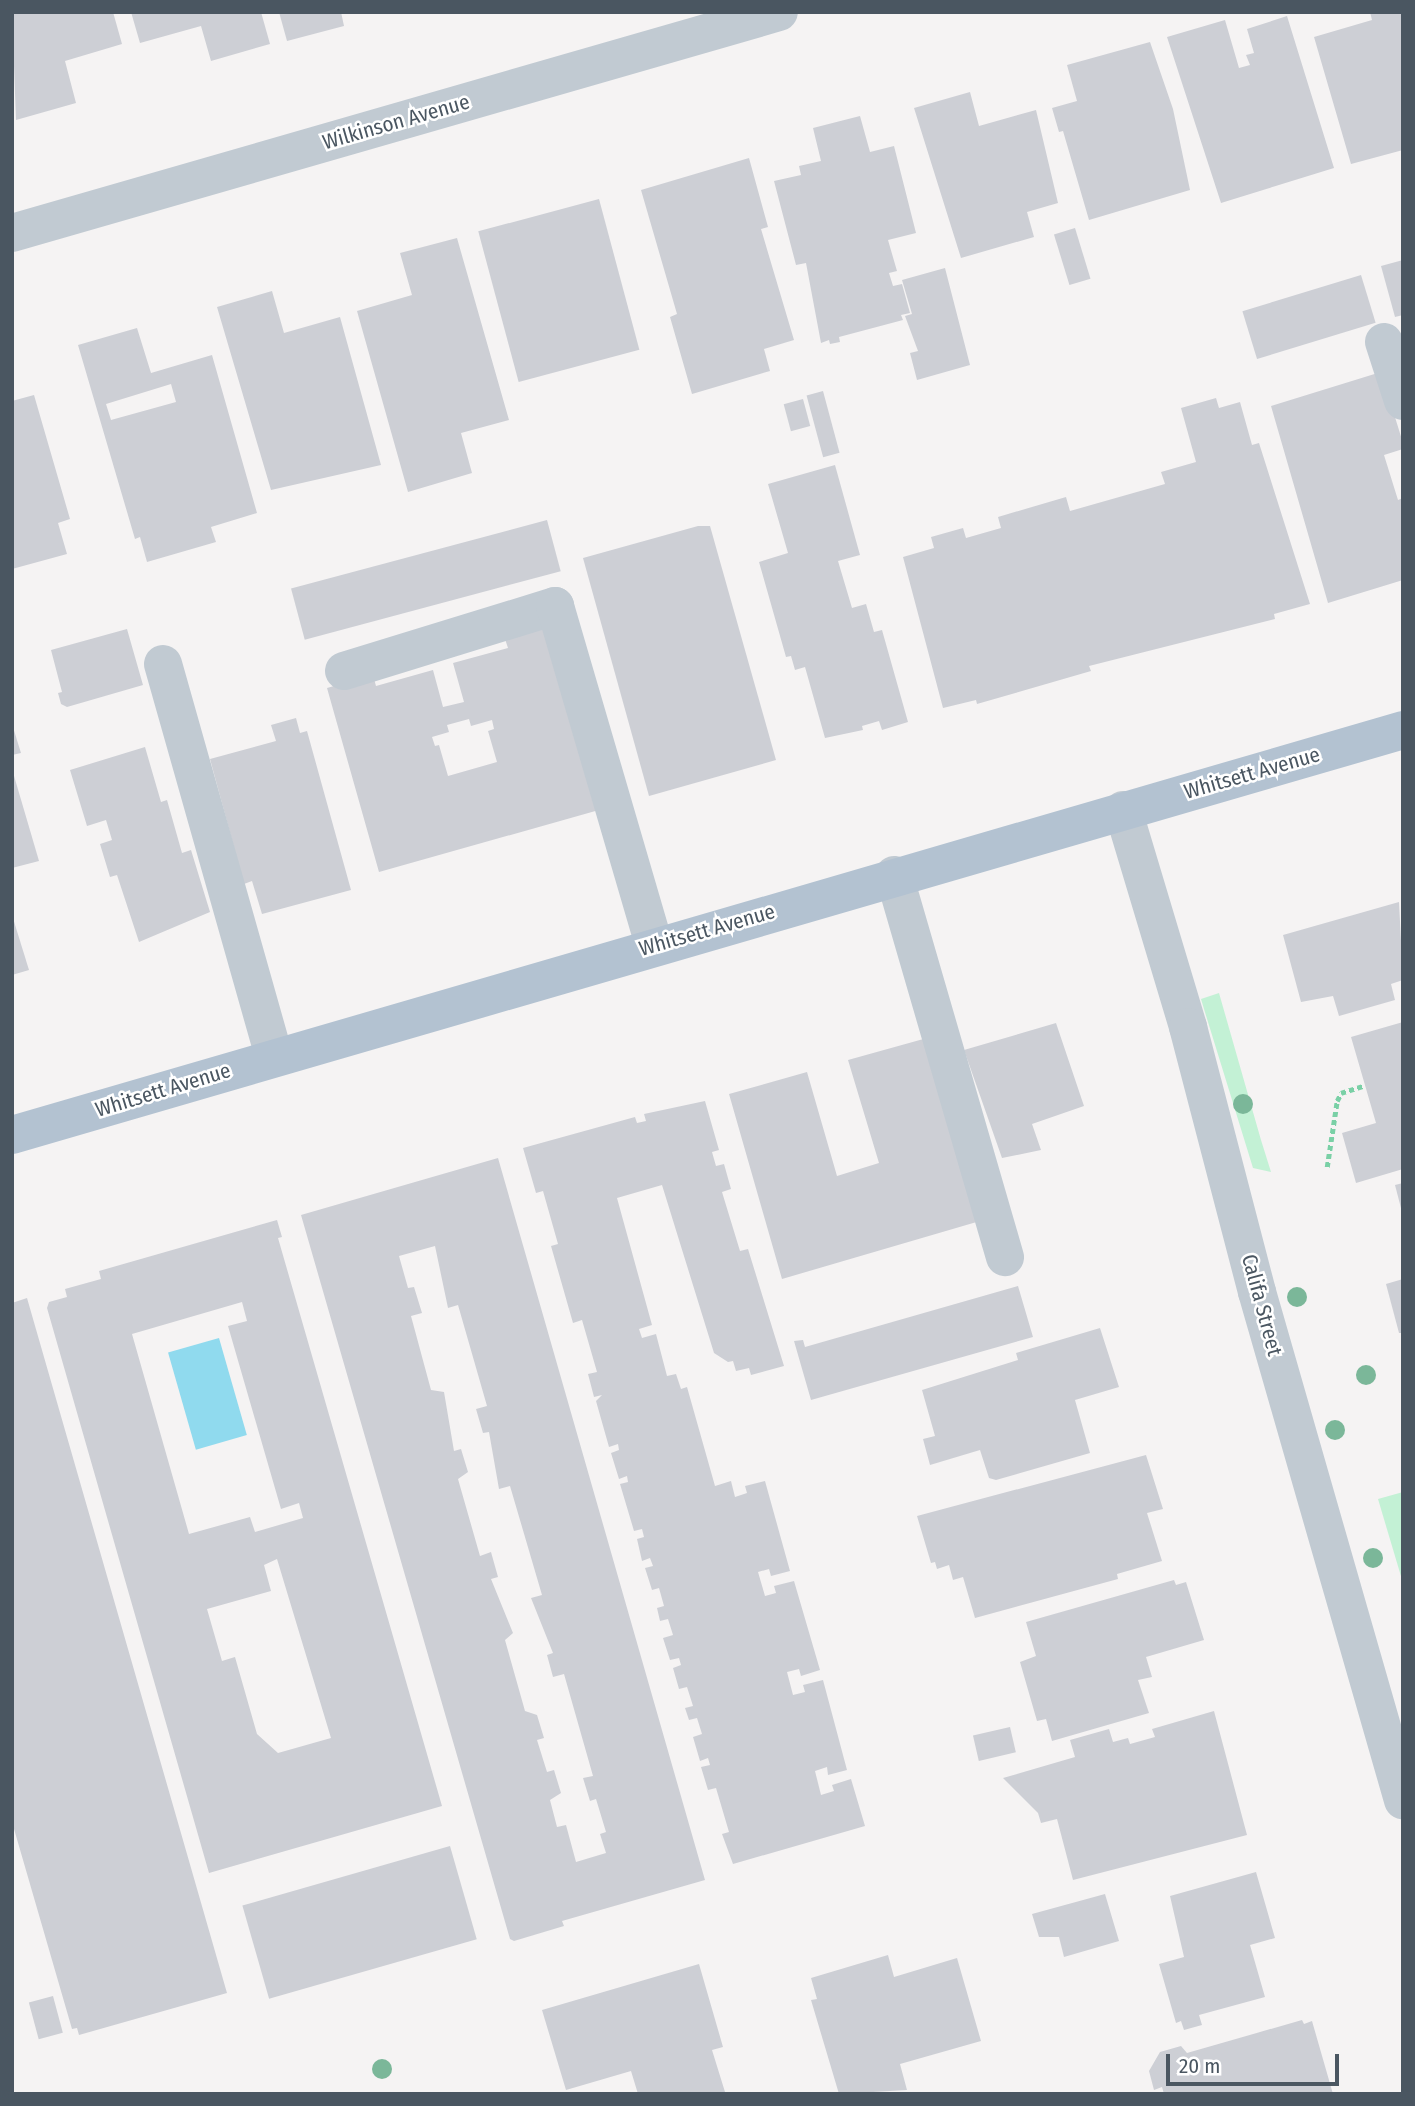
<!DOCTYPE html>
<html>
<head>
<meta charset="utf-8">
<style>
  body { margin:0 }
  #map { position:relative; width:1415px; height:2106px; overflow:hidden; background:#f5f3f3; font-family:"Fira Sans Condensed",sans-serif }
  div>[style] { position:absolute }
  .green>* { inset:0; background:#c3f1d5 }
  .water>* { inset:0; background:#90daee; transform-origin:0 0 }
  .building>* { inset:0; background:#cdcfd5; transform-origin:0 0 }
  .path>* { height:4.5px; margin-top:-2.25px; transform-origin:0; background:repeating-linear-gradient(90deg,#7ad0a6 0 5px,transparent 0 8.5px) }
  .minor>* { height:38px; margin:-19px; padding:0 19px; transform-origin:19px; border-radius:19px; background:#c1cad2 }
  .major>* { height:38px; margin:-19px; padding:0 19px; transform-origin:19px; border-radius:19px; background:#b3c2d1 }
  .trees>* { width:20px; height:20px; margin:-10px; border-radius:50%; background:#7bb799 }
  span { translate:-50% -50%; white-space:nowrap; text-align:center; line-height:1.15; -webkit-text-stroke:5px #fff; paint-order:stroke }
  .street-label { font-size:21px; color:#4a5661 }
  .frame { position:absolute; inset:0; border:14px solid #4a5661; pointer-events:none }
  .scale { position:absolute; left:1166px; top:2054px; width:173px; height:32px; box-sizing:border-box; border:4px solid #4a5661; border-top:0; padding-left:9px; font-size:21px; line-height:24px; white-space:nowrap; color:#4a5661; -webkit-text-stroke:5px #fff; paint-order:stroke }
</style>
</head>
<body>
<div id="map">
  <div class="green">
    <div style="clip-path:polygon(1219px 993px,1261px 1140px,1271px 1172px,1253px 1168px,1204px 1009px,1201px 999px)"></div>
    <div style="clip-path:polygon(1403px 1492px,1403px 1583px,1378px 1499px)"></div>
  </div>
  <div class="water">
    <div style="left:219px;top:1338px;width:101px;height:53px;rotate:74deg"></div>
  </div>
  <div class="building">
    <div style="clip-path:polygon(12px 12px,113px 12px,122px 44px,65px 61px,76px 103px,16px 120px)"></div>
    <div style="clip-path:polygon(131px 12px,261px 12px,270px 44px,211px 61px,201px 26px,140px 43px)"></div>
    <div style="clip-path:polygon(279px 12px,341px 12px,344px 26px,287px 41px)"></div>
    <div style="clip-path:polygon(1370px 12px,1403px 12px,1403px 150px,1351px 164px,1314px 37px,1372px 20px)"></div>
    <div style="clip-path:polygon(1287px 16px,1334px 168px,1221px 203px,1167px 37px,1225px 20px,1239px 68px,1250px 65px,1246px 55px,1254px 53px,1247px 29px)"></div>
    <div style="clip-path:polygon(1150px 42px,1173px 109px,1190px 190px,1089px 220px,1063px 131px,1059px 132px,1052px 108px,1077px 101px,1067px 65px)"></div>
    <div style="clip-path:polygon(970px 92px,979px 126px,1036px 110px,1058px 203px,1027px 212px,1034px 237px,961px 258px,914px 108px)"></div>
    <div style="clip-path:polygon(860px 116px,870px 152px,894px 146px,916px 233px,888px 240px,897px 271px,889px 273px,893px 286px,902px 284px,910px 313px,901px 315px,903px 320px,839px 337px,840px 342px,830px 344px,829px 340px,821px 343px,806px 263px,796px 265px,774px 181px,801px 175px,799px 166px,821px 161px,813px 128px)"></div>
    <div style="clip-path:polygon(749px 158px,768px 227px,761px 229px,794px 340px,764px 349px,770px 371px,692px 394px,670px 317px,677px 314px,641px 190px)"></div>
    <div style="left:599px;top:199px;width:156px;height:125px;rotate:75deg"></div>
    <div style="left:1075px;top:228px;width:53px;height:22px;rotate:73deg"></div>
    <div style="clip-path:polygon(457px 238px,509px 420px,461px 433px,472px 473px,408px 492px,357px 311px,412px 295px,400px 253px)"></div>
    <div style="clip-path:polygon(1403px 260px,1403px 315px,1395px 317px,1381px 266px)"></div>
    <div style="clip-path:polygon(945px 268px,970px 365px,917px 380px,910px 353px,918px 351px,905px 316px,912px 314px,902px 280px)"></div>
    <div style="left:1361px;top:275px;width:50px;height:124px;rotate:73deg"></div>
    <div style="clip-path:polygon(272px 291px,284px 333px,340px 317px,381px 465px,271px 490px,217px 307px)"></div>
    <div style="clip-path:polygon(evenodd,137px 328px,151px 373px,212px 355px,257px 513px,211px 527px,216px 542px,147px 562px,140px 537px,135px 539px,78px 345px,137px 328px,171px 384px,176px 402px,111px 420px,106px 404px,171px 384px)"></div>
    <div style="clip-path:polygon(1381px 372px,1403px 443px,1403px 449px,1384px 455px,1398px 500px,1403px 498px,1403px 580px,1328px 603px,1271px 406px)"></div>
    <div style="left:823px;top:391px;width:64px;height:17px;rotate:75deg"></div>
    <div style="clip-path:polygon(34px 395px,70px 519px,58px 523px,67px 554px,12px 569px,12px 401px)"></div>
    <div style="clip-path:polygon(1216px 398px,1219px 408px,1240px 402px,1252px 445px,1259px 443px,1310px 604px,1274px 614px,1275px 619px,1089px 666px,1091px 671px,977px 704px,976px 700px,943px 708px,903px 557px,934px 548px,931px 537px,963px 528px,966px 538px,1001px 528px,998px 517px,1066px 497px,1070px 511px,1165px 484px,1161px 472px,1196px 462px,1181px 408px)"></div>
    <div style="left:803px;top:399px;width:28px;height:20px;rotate:75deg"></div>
    <div style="clip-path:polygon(835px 465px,860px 555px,838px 561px,852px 608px,866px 604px,874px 632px,882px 630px,908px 722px,882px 730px,879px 721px,862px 726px,863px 730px,825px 738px,805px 667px,795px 670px,791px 656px,786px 657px,759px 562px,788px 553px,768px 484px)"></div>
    <div style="left:547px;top:520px;width:53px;height:265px;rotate:75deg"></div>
    <div style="clip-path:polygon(698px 526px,710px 526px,776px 760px,649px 796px,583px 558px)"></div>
    <div style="clip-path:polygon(evenodd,554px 625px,606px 808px,379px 872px,327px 688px,373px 675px,376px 686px,433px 670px,443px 707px,464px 702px,453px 663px,508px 648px,505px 639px,554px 625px,469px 719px,471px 726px,492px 720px,494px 729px,488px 731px,497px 762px,448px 776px,439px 745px,435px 746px,432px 737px,449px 732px,447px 725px,469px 719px)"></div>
    <div style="clip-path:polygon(127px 629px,143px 685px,67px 707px,61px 704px,58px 693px,62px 692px,51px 650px)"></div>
    <div style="clip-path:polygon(296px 718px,300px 733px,307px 731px,351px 890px,262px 914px,252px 881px,244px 884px,210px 759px,276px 741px,271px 725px)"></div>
    <div style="clip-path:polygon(12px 724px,21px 753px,12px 755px)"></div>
    <div style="clip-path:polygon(145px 747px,161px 802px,167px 800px,182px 853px,191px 850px,210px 912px,139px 942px,117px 875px,110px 877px,100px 844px,112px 840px,106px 820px,87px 826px,70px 770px)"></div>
    <div style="clip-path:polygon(12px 769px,39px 861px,12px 868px)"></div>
    <div style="clip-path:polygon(1399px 902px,1403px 980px,1391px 984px,1395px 1000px,1339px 1016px,1333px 996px,1301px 1002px,1283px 935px)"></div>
    <div style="clip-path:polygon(12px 915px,29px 970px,12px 975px)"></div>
    <div style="clip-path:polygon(1403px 1022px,1403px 1169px,1356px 1183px,1342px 1133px,1376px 1123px,1351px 1037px)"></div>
    <div style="clip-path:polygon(1056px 1023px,1084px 1106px,1032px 1124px,1041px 1150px,1002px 1158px,964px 1050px)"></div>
    <div style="clip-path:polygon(927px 1038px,980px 1221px,782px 1279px,729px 1094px,807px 1072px,837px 1176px,879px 1163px,848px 1060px)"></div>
    <div style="clip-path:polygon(705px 1101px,719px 1150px,712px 1152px,716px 1166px,724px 1164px,731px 1189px,722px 1192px,740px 1251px,748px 1249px,784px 1366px,751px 1375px,749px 1368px,736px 1371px,733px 1361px,728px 1362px,714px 1353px,662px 1185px,617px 1198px,652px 1325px,639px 1329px,642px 1338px,656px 1334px,667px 1376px,676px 1374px,681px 1389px,687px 1387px,715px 1486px,731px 1481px,735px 1497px,747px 1493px,745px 1486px,765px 1481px,790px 1571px,771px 1576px,769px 1569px,758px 1572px,765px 1596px,776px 1593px,774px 1586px,794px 1581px,820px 1670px,801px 1676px,799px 1669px,787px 1672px,793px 1695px,805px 1692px,803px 1685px,823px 1680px,847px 1770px,828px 1775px,827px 1767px,815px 1771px,821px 1795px,834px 1791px,832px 1785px,851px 1779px,865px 1826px,733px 1864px,722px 1834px,729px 1832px,716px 1788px,708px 1790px,701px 1767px,710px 1765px,708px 1758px,700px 1761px,693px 1737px,702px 1734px,697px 1718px,689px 1720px,685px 1708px,693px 1706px,687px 1687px,679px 1689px,673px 1668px,681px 1665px,679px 1658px,670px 1660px,663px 1638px,673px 1635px,668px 1619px,660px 1621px,657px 1608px,664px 1606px,659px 1588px,652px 1590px,645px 1568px,653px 1566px,650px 1558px,642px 1561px,637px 1539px,644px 1537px,642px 1529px,634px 1531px,620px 1484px,628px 1482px,627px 1476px,619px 1479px,611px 1453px,619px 1450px,618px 1444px,609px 1447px,596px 1401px,602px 1395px,594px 1397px,588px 1374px,597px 1372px,582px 1320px,573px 1323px,551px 1246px,558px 1244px,543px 1191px,536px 1193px,523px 1148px,635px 1117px,637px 1123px,646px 1121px,644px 1114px)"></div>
    <div style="clip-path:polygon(evenodd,498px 1158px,705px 1880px,562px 1921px,564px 1926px,514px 1941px,510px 1939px,301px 1215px,498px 1158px,435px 1246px,448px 1308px,458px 1305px,487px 1406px,476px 1409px,483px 1433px,489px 1432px,499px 1489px,510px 1486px,542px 1595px,531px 1598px,553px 1653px,547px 1655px,553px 1677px,564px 1674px,593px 1776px,583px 1778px,590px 1801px,596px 1799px,606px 1832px,600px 1834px,606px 1853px,576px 1862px,566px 1825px,557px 1827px,550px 1800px,561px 1793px,554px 1770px,547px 1772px,537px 1740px,544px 1738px,537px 1715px,525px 1711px,505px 1640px,513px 1633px,491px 1579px,498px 1577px,491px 1552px,480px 1556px,458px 1479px,468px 1472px,461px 1449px,454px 1451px,444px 1392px,431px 1390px,411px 1316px,422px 1313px,414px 1287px,408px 1288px,399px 1256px,435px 1246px)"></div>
    <div style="clip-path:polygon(1403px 1183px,1403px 1212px,1402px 1212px,1395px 1185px)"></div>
    <div style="clip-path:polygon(evenodd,277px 1220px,282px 1237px,278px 1238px,442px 1806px,209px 1873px,47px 1308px,49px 1302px,67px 1297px,65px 1289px,101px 1279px,99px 1271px,277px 1220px,242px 1302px,247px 1321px,228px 1326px,281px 1509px,299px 1503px,303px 1518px,255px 1532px,250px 1517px,189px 1534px,132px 1334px,242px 1302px,277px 1220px,277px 1559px,331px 1738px,278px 1753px,257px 1734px,235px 1657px,222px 1661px,207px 1609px,271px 1591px,264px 1565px,277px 1559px)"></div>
    <div style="clip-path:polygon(1403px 1279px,1403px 1333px,1399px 1333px,1386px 1284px)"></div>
    <div style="clip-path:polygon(1018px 1286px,1033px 1337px,811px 1400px,794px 1341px,803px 1340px,805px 1347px)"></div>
    <div style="clip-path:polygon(27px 1298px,227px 1993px,79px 2035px,77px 2028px,72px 2029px,12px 1822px,12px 1303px)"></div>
    <div style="clip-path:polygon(1100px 1328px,1119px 1387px,1075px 1400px,1090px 1453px,996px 1480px,989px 1478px,980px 1450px,930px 1465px,923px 1439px,935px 1436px,922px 1390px,1018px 1360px,1016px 1353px)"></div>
    <div style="clip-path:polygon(1146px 1455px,1163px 1509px,1147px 1513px,1162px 1561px,1117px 1574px,1118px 1579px,975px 1618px,963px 1577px,953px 1580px,949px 1565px,937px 1569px,935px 1562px,931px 1563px,917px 1516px)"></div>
    <div style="clip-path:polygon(1174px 1580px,1176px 1585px,1186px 1582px,1204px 1640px,1146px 1657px,1152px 1677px,1138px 1680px,1149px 1713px,1052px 1741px,1046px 1719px,1037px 1721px,1020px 1662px,1036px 1656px,1026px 1622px)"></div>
    <div style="clip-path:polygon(1214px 1711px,1247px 1835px,1073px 1880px,1057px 1819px,1041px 1823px,1038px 1813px,1003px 1778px,1075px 1757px,1070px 1740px,1109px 1729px,1113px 1742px,1128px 1738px,1130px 1744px,1155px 1737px,1152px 1729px)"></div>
    <div style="left:1010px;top:1727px;width:26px;height:38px;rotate:77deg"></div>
    <div style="left:450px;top:1846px;width:97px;height:216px;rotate:74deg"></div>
    <div style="clip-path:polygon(1256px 1872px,1275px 1938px,1250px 1945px,1265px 1997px,1199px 2015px,1202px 2025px,1184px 2030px,1181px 2021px,1176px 2023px,1159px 1964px,1184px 1957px,1170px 1896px)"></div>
    <div style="clip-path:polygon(1105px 1894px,1119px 1941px,1064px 1957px,1059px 1937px,1039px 1937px,1032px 1914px)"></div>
    <div style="clip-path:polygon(888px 1955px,894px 1977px,957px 1958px,981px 2041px,900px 2064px,907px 2090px,839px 2094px,811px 2000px,817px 1999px,811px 1978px)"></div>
    <div style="clip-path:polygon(699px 1964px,723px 2047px,712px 2050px,725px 2092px,638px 2094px,631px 2071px,566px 2090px,542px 2010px)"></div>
    <div style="left:53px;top:1996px;width:38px;height:25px;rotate:75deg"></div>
    <div style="clip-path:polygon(1302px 2020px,1304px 2024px,1312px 2021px,1333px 2094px,1164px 2094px,1162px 2087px,1154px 2090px,1149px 2071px,1160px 2052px,1181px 2046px,1187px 2053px)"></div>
  </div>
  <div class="path">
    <div style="left:1327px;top:1167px;width:67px;rotate:-81.4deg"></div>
    <div style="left:1337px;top:1101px;width:9px;rotate:-63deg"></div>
    <div style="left:1341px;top:1093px;width:25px;rotate:-18deg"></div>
  </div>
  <div class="minor">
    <div style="left:12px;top:233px;width:798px;rotate:-16.07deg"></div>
    <div style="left:1384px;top:342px;width:62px;rotate:72.1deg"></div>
    <div style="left:163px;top:664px;width:408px;rotate:74.2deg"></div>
    <div style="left:344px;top:671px;width:221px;rotate:-17.1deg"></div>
    <div style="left:555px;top:606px;width:353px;rotate:73.7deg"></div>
    <div style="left:1123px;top:810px;width:227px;rotate:73.3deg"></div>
    <div style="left:1188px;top:1027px;width:274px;rotate:75.4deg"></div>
    <div style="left:1257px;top:1292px;width:529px;rotate:73.97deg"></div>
    <div style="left:894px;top:875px;width:398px;rotate:73.8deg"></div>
  </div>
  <div class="major">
    <div style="left:12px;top:1135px;width:1449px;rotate:-16.23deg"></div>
  </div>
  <div class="trees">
    <div style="left:1243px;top:1104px"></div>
    <div style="left:1297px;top:1297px"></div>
    <div style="left:1366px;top:1375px"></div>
    <div style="left:1335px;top:1430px"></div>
    <div style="left:1373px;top:1558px"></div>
    <div style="left:382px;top:2069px"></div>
  </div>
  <div class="street-label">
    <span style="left:396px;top:122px;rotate:-16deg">Wilkinson Avenue</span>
    <span style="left:1252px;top:773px;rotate:-16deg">Whitsett Avenue</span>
    <span style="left:707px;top:930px;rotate:-16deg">Whitsett Avenue</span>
    <span style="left:163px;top:1090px;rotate:-17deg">Whitsett Avenue</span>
    <span style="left:1262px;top:1305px;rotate:75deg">Califa Street</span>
  </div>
  <div class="frame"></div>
  <div class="scale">20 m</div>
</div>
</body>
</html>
